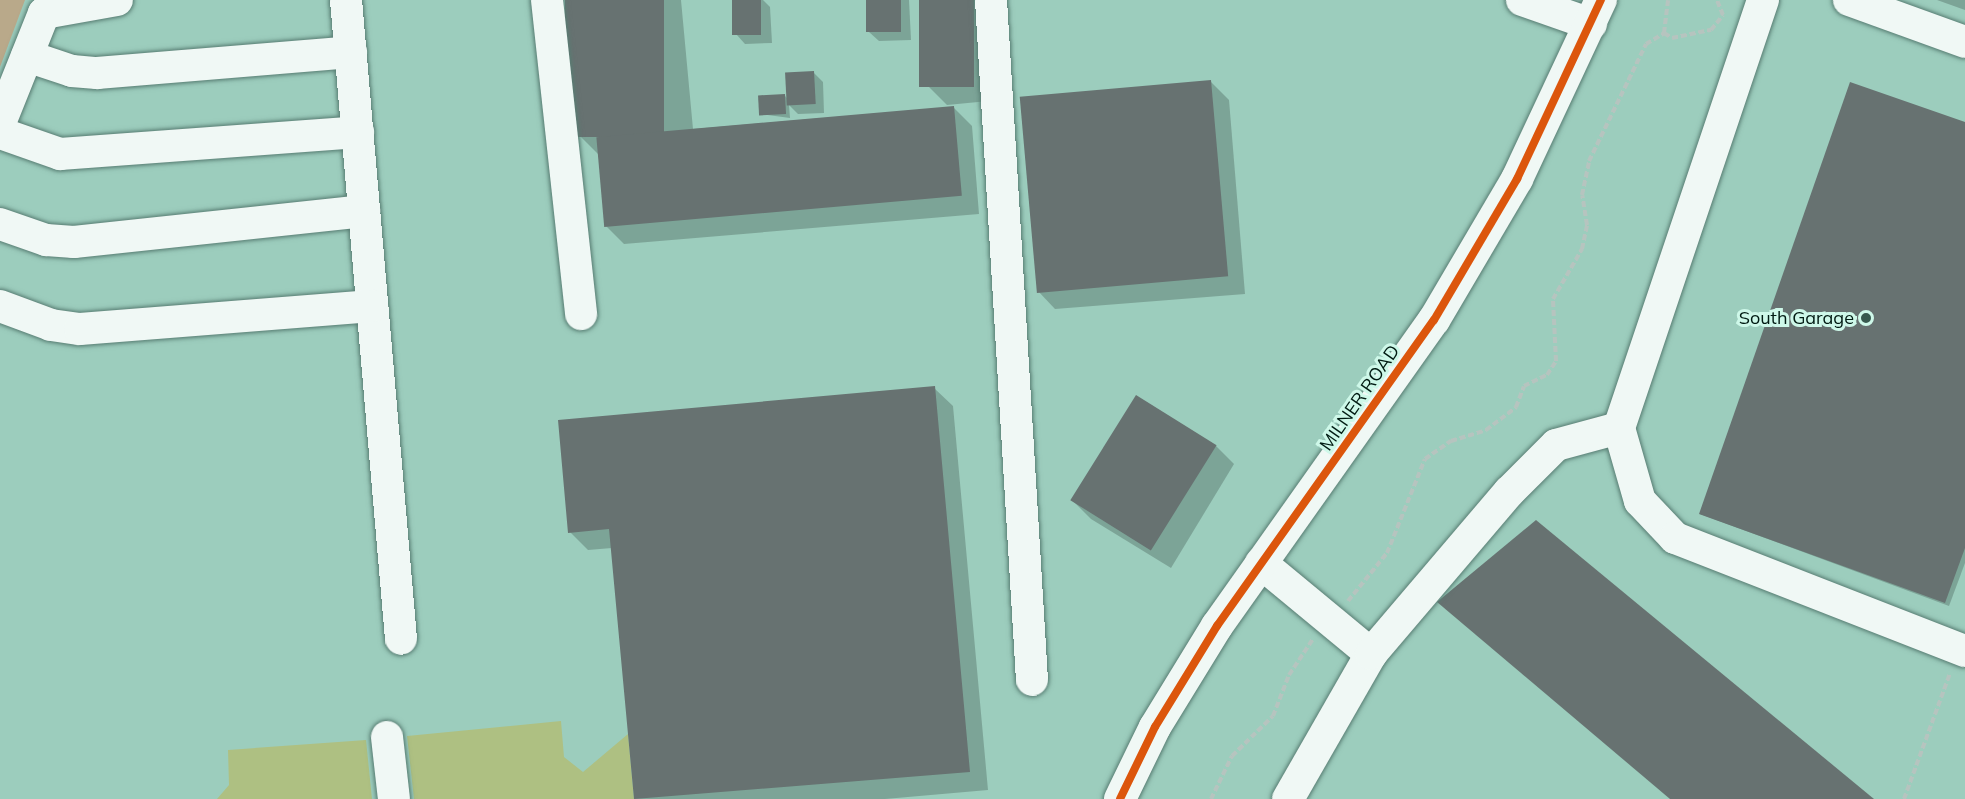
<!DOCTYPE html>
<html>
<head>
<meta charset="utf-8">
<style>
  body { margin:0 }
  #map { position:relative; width:1965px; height:799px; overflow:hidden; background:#9ccdbd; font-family:Mulish,sans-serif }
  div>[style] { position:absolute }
  .green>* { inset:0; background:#b9a98a }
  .water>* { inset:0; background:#aec082 }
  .shadow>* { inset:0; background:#0003 }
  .building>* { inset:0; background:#677271; transform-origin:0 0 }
  .path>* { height:4px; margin-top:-2px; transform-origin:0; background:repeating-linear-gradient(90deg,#b6c4bf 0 6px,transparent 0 9px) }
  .roads { filter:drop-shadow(0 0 2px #577c72) drop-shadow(0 0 2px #577c72) }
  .minor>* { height:32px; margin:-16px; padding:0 16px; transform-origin:16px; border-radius:16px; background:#f0f8f5 }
  .cycleway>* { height:8px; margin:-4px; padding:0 4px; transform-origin:4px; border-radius:4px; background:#dc560c }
  .dots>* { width:16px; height:16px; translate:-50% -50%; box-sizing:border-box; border:3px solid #cef8e9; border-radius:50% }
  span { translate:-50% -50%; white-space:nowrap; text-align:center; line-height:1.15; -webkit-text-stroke:6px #cef8e9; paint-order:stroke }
  .poi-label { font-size:18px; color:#001a12 }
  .right { translate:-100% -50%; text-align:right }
  .street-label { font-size:18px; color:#001a12 }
</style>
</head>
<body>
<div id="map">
  <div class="green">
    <div style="clip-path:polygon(0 0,25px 0,0 67px)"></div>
  </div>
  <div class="water">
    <div style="clip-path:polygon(561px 721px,564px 757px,583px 772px,628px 734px,634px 799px,414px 799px,407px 736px)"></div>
    <div style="clip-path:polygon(366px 740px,372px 799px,217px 799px,229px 785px,228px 750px)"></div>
  </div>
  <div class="shadow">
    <div style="clip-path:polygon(567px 0,681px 0,693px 129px,953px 107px,972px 126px,979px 214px,624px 244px,605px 225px,599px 155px,580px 136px)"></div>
    <div style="clip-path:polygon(734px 0,763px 0,770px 7px,772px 43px,745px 44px,736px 34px)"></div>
    <div style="clip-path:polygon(867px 0,909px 0,911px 40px,879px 41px,869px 32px)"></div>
    <div style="clip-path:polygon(920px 0,990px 0,999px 100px,947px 105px,928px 86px)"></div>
    <div style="clip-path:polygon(1937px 0,1965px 0,1965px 10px)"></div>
    <div style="clip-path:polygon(813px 72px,823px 82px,824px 113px,798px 114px,789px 105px,790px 118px,761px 114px,784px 95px,788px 99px)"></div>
    <div style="clip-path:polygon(1211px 82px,1229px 100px,1245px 294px,1055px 309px,1037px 290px)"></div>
    <div style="clip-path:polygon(1965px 124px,1965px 563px,1949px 606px,1700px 514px)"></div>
    <div style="clip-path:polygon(934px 388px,953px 406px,988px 790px,885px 799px,635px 799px,612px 548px,588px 550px,570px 532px)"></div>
    <div style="clip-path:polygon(1216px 446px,1234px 464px,1171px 568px,1091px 519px,1073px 501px)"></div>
  </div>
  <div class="building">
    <div style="left:565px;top:0;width:99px;height:137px"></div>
    <div style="left:732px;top:0;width:29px;height:35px"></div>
    <div style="left:866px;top:0;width:35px;height:32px"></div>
    <div style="left:919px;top:0;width:55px;height:87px"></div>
    <div style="left:814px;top:71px;width:33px;height:29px;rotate:87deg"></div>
    <div style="left:1211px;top:80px;width:197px;height:192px;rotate:85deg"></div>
    <div style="clip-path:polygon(1850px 82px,1965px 122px,1965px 548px,1945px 603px,1699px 514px)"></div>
    <div style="left:785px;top:94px;width:20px;height:27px;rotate:87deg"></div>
    <div style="left:954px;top:106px;width:90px;height:359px;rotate:85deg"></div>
    <div style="clip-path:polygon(935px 386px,970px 772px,634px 799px,609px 529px,568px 533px,558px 420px)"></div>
    <div style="left:1136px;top:395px;width:95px;height:124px;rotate:32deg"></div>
    <div style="clip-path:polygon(1536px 520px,1874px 799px,1670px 799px,1437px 602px)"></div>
  </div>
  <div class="path">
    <div style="left:1664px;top:33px;width:33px;rotate:-83deg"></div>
    <div style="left:1348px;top:601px;width:62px;rotate:-50.9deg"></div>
    <div style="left:1387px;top:553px;width:101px;rotate:-68deg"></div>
    <div style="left:1425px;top:459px;width:32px;rotate:-35deg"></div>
    <div style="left:1451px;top:441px;width:37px;rotate:-17deg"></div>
    <div style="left:1486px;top:430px;width:38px;rotate:-37deg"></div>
    <div style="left:1516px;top:407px;width:22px;rotate:-69deg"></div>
    <div style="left:1524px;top:386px;width:25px;rotate:-26deg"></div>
    <div style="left:1547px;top:375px;width:17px;rotate:-57deg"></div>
    <div style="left:1556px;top:361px;width:62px;rotate:-92.8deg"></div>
    <div style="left:1553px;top:299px;width:58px;rotate:-59.9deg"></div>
    <div style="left:1582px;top:249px;width:25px;rotate:-78deg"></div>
    <div style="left:1587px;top:225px;width:30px;rotate:-99deg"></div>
    <div style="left:1582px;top:195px;width:35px;rotate:-78deg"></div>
    <div style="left:1589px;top:161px;width:130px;rotate:-64deg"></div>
    <div style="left:1646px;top:44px;width:21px;rotate:-31deg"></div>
    <div style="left:1664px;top:33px;width:9px;rotate:32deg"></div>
    <div style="left:1672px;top:38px;width:40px;rotate:-12deg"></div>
    <div style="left:1711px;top:30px;width:19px;rotate:-51deg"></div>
    <div style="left:1723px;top:15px;width:16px;rotate:-112deg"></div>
    <div style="left:1211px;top:799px;width:48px;rotate:-64deg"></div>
    <div style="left:1232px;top:756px;width:57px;rotate:-44.3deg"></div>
    <div style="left:1273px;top:716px;width:44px;rotate:-68.7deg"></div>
    <div style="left:1289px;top:675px;width:43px;rotate:-56.3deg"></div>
    <div style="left:1904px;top:799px;width:134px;rotate:-69.9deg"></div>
  </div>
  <div class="roads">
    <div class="minor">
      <div style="left:346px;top:0;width:641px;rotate:85.08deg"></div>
      <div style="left:547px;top:0;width:316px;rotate:83.8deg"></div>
      <div style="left:991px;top:0;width:681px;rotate:86.55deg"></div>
      <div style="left:1522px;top:0;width:73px;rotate:19.2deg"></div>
      <div style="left:1763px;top:0;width:452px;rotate:108.6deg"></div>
      <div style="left:1619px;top:428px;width:76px;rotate:74deg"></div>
      <div style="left:1640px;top:501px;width:51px;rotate:46.6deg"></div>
      <div style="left:1675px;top:538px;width:311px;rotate:21.3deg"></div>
      <div style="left:1849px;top:0;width:123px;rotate:19.9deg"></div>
      <div style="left:27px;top:56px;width:47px;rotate:18.4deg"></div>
      <div style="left:72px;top:71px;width:25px;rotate:5deg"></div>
      <div style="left:97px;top:73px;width:255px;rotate:-4.7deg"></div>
      <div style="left:0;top:123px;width:118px;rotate:-68.2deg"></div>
      <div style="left:44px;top:13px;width:74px;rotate:-10.1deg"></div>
      <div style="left:0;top:133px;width:64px;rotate:19.3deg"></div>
      <div style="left:60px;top:154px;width:299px;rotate:-4.2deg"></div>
      <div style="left:0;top:224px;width:49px;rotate:19.2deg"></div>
      <div style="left:46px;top:240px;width:28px;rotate:4deg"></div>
      <div style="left:74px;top:242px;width:292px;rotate:-6.1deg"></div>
      <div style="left:0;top:306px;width:54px;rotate:20.4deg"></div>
      <div style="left:51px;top:325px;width:29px;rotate:8deg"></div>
      <div style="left:80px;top:329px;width:293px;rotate:-4.5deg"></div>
      <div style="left:1261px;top:563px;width:143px;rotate:39.6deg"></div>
      <div style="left:387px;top:737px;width:62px;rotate:83.6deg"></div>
      <div style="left:1120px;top:799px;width:80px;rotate:-64.1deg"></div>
      <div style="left:1155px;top:727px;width:119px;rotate:-58.5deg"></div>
      <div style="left:1217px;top:626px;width:375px;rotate:-54.7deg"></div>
      <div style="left:1434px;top:320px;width:164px;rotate:-59.5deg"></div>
      <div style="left:1517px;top:179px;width:198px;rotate:-64.9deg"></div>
      <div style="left:1288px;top:799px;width:167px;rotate:-60.2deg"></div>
      <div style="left:1371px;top:654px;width:213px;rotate:-49.6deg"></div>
      <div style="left:1509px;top:492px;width:66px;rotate:-45deg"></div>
      <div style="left:1556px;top:445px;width:65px;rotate:-15.1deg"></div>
    </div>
  </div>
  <div class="cycleway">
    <div style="left:1120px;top:799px;width:80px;rotate:-64.1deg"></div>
    <div style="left:1155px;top:727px;width:119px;rotate:-58.5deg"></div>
    <div style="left:1217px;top:626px;width:375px;rotate:-54.7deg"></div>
    <div style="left:1434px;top:320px;width:164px;rotate:-59.5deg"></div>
    <div style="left:1517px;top:179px;width:198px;rotate:-64.9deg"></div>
  </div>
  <div class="dots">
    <div style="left:1866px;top:318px;background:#37594e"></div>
  </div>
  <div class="poi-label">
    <span class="right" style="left:1854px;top:318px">South Garage</span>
  </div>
  <div class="street-label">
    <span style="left:1360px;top:398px;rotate:-55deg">MILNER ROAD</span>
  </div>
</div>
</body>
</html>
